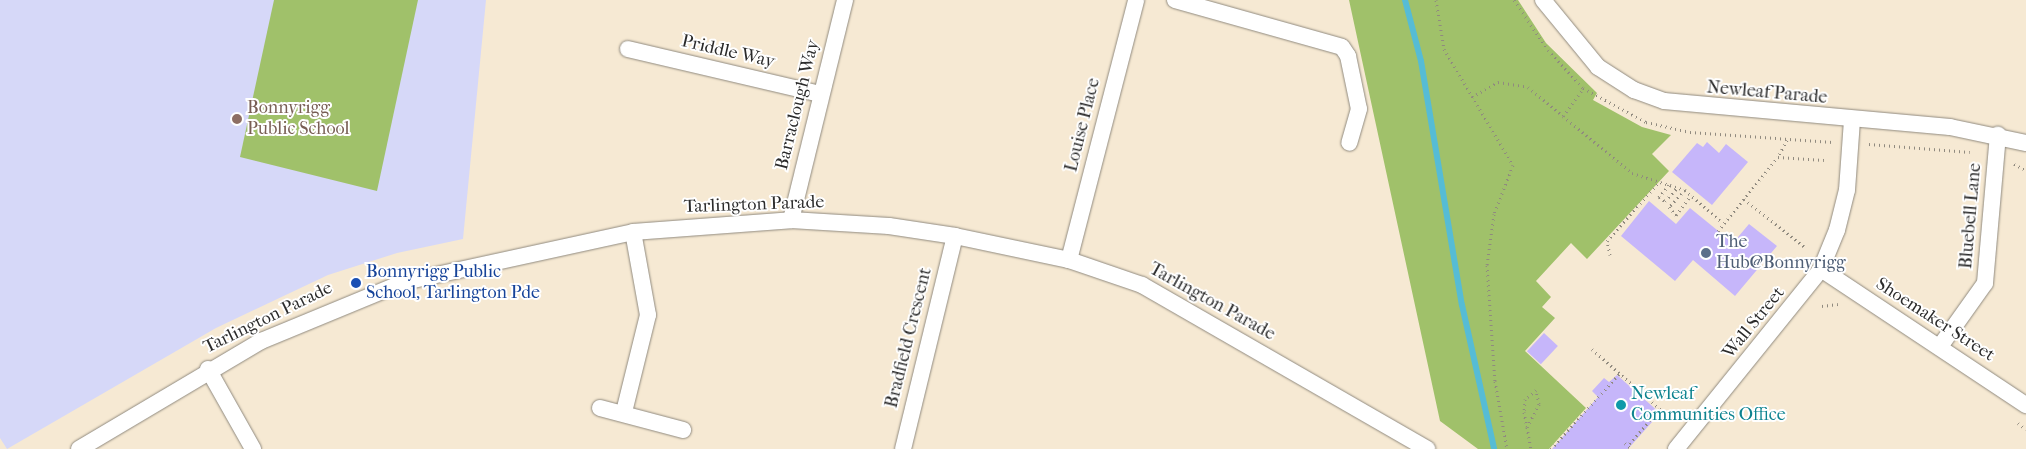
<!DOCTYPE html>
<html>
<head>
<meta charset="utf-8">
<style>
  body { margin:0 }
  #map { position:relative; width:2026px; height:449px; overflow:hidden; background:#f6e9d3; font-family:"IM FELL French Canon",serif }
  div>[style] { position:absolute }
  .built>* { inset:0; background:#d6d8f8 }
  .green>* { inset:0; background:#a0c16a }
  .stream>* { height:6px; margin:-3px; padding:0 3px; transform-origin:3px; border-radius:3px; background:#56bcd5 }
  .building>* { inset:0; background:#c6b6fa; transform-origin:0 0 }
  .path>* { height:3px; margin-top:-1.5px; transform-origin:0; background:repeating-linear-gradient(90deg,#908a7f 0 1px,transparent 0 5px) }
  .roads { filter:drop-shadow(0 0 1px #908a7f) drop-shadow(0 0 1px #908a7f) }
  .street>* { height:16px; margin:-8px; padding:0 8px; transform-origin:8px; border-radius:8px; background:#fff }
  .dots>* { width:14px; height:14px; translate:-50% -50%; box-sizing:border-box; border:2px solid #fff; border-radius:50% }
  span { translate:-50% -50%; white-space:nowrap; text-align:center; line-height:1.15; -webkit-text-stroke:4px #fff; paint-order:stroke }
  .street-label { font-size:18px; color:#2b2b2b }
  .education-label { font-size:18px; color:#785e54 }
  .left { translate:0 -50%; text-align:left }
  .service-label { font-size:18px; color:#4e5e75 }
  .transit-label { font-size:18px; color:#164399 }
  .culture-label { font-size:18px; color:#0d838f }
</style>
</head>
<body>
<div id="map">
  <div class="built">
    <div style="clip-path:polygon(0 0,486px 0,463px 239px,397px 253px,328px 275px,216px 328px,7px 449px,0 438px)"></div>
  </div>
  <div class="green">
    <div style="clip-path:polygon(274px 0,418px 0,377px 191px,240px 157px)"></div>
    <div style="clip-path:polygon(1349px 0,1518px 0,1546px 43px,1597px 93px,1593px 100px,1642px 127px,1671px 135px,1652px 154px,1669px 171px,1587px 259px,1571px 243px,1536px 281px,1551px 297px,1542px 307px,1555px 318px,1525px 351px,1586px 408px,1549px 449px,1478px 449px,1440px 421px)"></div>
  </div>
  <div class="stream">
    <div style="left:1405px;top:0;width:63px;rotate:75.3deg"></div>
    <div style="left:1421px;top:61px;width:247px;rotate:80.5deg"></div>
    <div style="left:1462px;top:305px;width:147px;rotate:77.4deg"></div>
  </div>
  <div class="building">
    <div style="clip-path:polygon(1707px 142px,1719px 153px,1726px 144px,1748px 162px,1712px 205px,1672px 172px,1697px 143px,1703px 147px)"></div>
    <div style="clip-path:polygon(1649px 201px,1676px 224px,1690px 208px,1733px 243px,1749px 224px,1777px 246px,1735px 296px,1693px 260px,1675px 281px,1621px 236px)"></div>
    <div style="left:1544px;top:333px;width:19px;height:25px;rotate:43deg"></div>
    <div style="clip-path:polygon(1617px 375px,1660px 413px,1628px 449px,1552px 449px,1598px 397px,1592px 391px,1604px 378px,1609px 382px)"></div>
  </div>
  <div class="path">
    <div style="left:1436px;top:0;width:50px;rotate:80.7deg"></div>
    <div style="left:1444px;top:49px;width:135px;rotate:59.3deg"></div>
    <div style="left:1513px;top:165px;width:53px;rotate:111.2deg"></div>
    <div style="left:1494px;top:214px;width:51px;rotate:97.8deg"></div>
    <div style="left:1487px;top:265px;width:116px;rotate:86.1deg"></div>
    <div style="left:1495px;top:381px;width:69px;rotate:80deg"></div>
    <div style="left:1514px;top:0;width:60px;rotate:55.8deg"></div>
    <div style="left:1548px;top:50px;width:52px;rotate:47.4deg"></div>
    <div style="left:1583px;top:88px;width:72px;rotate:28.4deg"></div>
    <div style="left:1646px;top:122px;width:45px;rotate:12.8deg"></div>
    <div style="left:1690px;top:132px;width:143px;rotate:4deg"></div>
    <div style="left:1472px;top:97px;width:30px;rotate:-30deg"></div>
    <div style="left:1498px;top:82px;width:30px;rotate:9deg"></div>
    <div style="left:1528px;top:87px;width:45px;rotate:39.6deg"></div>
    <div style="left:1563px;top:116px;width:34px;rotate:-54deg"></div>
    <div style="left:1563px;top:116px;width:89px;rotate:39.6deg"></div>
    <div style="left:1632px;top:173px;width:56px;rotate:17.8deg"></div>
    <div style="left:1685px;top:190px;width:50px;rotate:41deg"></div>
    <div style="left:1787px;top:140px;width:19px;rotate:118deg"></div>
    <div style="left:1778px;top:157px;width:46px;rotate:3.7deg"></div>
    <div style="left:1869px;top:144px;width:101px;rotate:4.5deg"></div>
    <div style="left:2014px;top:164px;width:13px;rotate:27deg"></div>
    <div style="left:1669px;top:185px;width:16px;rotate:130deg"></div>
    <div style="left:1659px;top:197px;width:7px;rotate:34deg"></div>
    <div style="left:1665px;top:201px;width:19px;rotate:-47deg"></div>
    <div style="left:1685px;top:190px;width:23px;rotate:133deg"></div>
    <div style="left:1669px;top:207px;width:11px;rotate:49deg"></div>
    <div style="left:1676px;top:215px;width:25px;rotate:-53deg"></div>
    <div style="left:1744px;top:199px;width:79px;rotate:38.3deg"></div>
    <div style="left:1718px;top:231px;width:95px;rotate:-51deg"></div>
    <div style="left:1610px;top:255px;width:14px;rotate:-102deg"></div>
    <div style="left:1607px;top:241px;width:80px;rotate:-48.5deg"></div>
    <div style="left:1822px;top:306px;width:16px;rotate:-7deg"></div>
    <div style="left:1592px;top:349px;width:91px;rotate:41.4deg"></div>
    <div style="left:1660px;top:409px;width:48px;rotate:131.6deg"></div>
    <div style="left:2018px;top:423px;width:10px;rotate:37deg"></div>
    <div style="left:1527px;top:427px;width:26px;rotate:-62deg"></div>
    <div style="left:1539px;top:404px;width:14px;rotate:-102deg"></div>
    <div style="left:1536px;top:390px;width:14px;rotate:141deg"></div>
    <div style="left:1525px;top:399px;width:13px;rotate:94deg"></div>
    <div style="left:1524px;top:412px;width:15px;rotate:79deg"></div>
    <div style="left:1527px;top:427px;width:22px;rotate:80deg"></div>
    <div style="left:1625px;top:443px;width:9px;rotate:41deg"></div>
    <div style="left:1551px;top:449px;width:103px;rotate:-47.8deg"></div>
  </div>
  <div class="roads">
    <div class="street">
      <div style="left:1175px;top:0;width:173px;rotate:15.7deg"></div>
      <div style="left:1342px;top:47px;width:11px;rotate:56deg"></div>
      <div style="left:1348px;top:56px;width:54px;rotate:78.3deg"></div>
      <div style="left:1359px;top:109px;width:35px;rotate:106deg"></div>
      <div style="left:1543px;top:0;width:87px;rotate:50.6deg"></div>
      <div style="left:1598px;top:67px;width:43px;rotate:32.6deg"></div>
      <div style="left:1634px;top:90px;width:32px;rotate:20deg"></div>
      <div style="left:1664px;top:101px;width:287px;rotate:5.2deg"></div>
      <div style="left:1950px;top:127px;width:78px;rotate:11.9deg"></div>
      <div style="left:628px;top:49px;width:197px;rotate:13.2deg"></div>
      <div style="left:791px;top:220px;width:227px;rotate:-76.2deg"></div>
      <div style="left:1069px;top:260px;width:268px;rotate:-75.5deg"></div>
      <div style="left:1821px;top:269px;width:246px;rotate:33.6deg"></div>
      <div style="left:1941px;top:345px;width:76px;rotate:-54.6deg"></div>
      <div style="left:1985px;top:283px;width:149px;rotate:-85deg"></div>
      <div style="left:208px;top:369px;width:92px;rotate:60.6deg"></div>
      <div style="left:600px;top:408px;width:86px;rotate:14.8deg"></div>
      <div style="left:624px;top:412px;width:100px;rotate:-76.1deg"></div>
      <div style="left:648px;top:315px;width:84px;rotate:-100.2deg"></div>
      <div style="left:79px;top:449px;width:212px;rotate:-30.7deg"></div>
      <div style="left:261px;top:341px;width:155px;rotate:-22.4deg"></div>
      <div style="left:404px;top:282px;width:234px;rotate:-12.3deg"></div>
      <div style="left:633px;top:232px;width:158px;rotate:-4.3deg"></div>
      <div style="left:791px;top:220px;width:98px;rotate:3.5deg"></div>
      <div style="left:889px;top:226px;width:67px;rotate:8.6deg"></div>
      <div style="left:955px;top:236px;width:116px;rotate:11.9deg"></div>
      <div style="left:1069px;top:260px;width:77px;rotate:18.9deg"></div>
      <div style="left:1142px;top:285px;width:329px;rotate:29.9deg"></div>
      <div style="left:903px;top:449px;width:219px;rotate:-76.3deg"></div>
      <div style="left:1676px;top:449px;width:231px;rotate:-51.1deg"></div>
      <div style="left:1821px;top:269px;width:42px;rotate:-67.7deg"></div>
      <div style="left:1837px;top:230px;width:41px;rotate:-76deg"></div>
      <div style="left:1847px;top:190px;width:69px;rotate:-85.9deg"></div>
    </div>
  </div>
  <div class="dots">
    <div style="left:237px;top:119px;background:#8d6e63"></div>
    <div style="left:1706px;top:253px;background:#5c6f8a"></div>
    <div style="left:356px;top:283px;background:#1a4fb4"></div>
    <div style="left:1621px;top:405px;background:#0f9aa8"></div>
  </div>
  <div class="street-label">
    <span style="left:728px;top:52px;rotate:13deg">Priddle Way</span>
    <span style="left:1767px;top:93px;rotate:5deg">Newleaf Parade</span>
    <span style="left:798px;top:105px;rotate:-76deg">Barraclough Way</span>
    <span style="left:1083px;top:125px;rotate:-76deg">Louise Place</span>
    <span style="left:754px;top:205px;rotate:-2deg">Tarlington Parade</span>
    <span style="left:1971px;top:216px;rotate:-85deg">Bluebell Lane</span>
    <span style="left:1212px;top:302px;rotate:29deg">Tarlington Parade</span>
    <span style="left:268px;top:318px;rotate:-26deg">Tarlington Parade</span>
    <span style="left:1935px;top:320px;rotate:33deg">Shoemaker Street</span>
    <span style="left:1754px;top:323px;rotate:-51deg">Wall Street</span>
    <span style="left:909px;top:338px;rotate:-76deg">Bradfield Crescent</span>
  </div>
  <div class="education-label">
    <span class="left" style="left:247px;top:119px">Bonnyrigg<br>Public School</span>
  </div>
  <div class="service-label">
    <span class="left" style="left:1716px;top:253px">The<br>Hub@Bonnyrigg</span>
  </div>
  <div class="transit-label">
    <span class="left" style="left:366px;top:283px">Bonnyrigg Public<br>School, Tarlington Pde</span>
  </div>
  <div class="culture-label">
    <span class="left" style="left:1631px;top:405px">Newleaf<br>Communities Office</span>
  </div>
</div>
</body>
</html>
